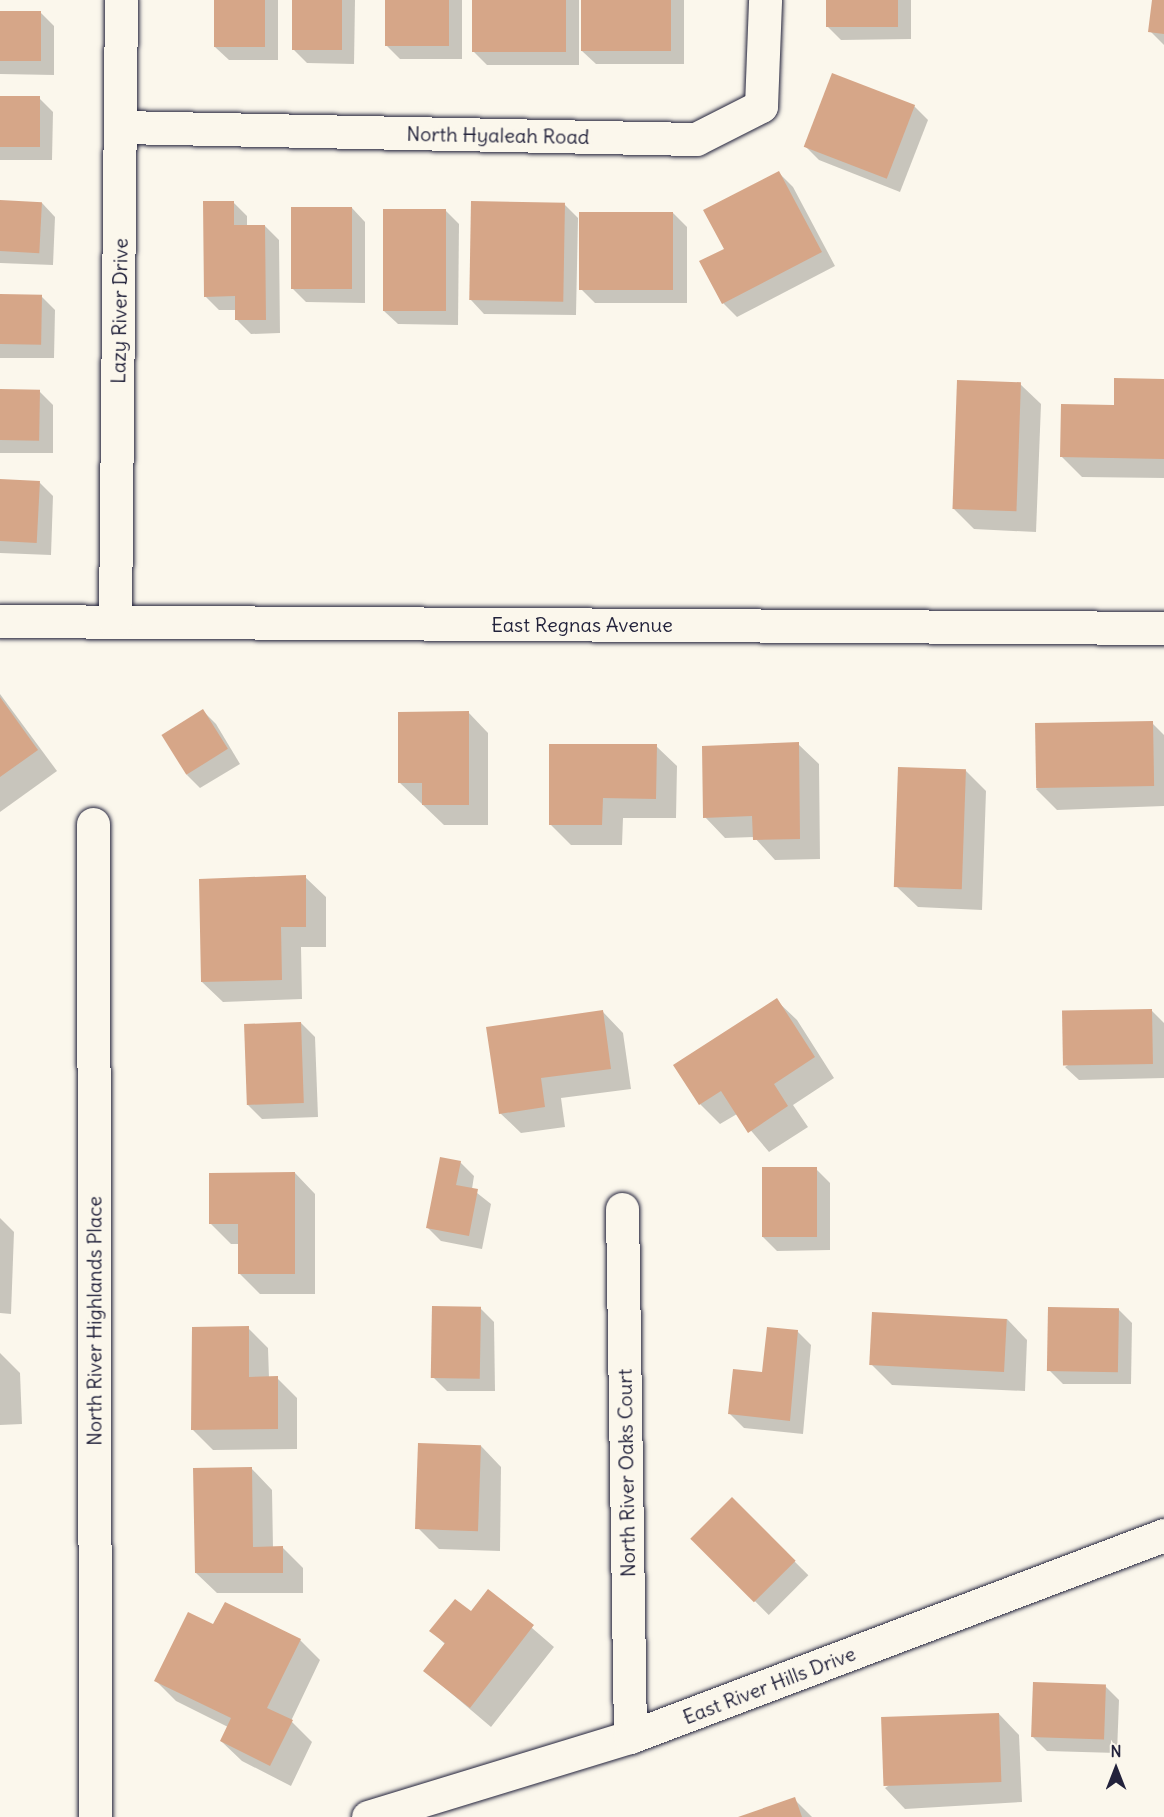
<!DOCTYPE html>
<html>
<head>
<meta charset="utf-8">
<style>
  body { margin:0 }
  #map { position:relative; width:1164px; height:1817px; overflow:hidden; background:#fbf7ec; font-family:Delius,sans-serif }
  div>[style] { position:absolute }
  .shadow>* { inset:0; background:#0003; transform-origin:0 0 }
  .building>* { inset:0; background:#d6a688; transform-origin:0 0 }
  .roads { filter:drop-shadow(0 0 2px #22223b) drop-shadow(0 0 2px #22223b) }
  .minor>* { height:33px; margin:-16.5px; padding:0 16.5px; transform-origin:16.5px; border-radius:16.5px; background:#fbf7ec }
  span { translate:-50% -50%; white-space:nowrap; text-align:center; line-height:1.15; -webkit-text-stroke:6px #fbf7ec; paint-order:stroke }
  .street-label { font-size:20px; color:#22223b }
  .north { position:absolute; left:1086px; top:1739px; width:60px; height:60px; -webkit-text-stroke:4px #fbf7ec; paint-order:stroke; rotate:0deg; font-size:16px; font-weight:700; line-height:24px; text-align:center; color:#22223b }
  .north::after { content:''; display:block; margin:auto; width:21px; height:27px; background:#22223b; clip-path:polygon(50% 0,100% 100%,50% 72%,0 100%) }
</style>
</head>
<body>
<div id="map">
  <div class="shadow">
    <div style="clip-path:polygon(216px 0,278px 0,278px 60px,229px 60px,215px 47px)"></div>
    <div style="clip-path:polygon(294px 0,355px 0,354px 64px,307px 63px,293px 49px)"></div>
    <div style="clip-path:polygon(386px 0,462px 0,462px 59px,400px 59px,386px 45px)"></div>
    <div style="clip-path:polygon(473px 0,579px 0,579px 65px,487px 65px,473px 51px)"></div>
    <div style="clip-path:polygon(582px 0,684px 0,684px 64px,596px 64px,582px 51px)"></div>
    <div style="clip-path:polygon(827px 0,911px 0,911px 39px,841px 40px,827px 26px)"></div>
    <div style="clip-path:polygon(1154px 0,1164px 0,1164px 45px,1150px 31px)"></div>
    <div style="clip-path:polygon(0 12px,41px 13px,54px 26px,54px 75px,0 74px)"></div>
    <div style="clip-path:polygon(0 98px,39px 98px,53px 112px,52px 160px,0 160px)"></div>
    <div style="clip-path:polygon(914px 106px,928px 120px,900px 192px,819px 160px,805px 146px)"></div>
    <div style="clip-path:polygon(779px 173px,793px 187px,835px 266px,737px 317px,723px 303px)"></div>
    <div style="clip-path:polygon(0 202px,42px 203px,55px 217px,53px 265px,0 263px)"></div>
    <div style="clip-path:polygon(233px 202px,247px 216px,247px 226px,265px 226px,279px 240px,280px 333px,251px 334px,237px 320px,237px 310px,219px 310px,205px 296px)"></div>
    <div style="clip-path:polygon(564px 204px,578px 218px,576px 315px,484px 314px,471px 300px)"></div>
    <div style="clip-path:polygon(352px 208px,365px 222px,365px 303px,306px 302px,292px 288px)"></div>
    <div style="clip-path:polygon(445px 210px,459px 224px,458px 325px,398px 324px,384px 311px)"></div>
    <div style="clip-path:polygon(673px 213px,687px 227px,687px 303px,595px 303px,581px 289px)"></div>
    <div style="clip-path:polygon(0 296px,41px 296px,55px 310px,54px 358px,0 358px)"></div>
    <div style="clip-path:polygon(1164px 380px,1164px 478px,1082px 477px,1062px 457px,1115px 406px)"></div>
    <div style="clip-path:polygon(1020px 384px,1041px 404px,1036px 532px,974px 529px,954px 509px)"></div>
    <div style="clip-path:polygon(0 391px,39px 391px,53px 405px,53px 453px,0 453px)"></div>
    <div style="clip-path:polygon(0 481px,39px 482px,53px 496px,51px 555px,0 553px)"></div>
    <div style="clip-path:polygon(0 694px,57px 771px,0 812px)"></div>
    <div style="clip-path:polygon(203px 711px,216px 724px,240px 764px,200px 788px,187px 775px)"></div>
    <div style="clip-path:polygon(468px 712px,488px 733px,488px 825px,444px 825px,399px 782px)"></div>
    <div style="clip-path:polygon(1152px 723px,1164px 735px,1164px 806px,1057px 810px,1036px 789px)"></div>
    <div style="clip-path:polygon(798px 744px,819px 764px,820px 859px,775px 860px,754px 837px,725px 838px,705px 817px)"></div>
    <div style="clip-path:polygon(656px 746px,677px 766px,676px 818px,623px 818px,622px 845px,571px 845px,550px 824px)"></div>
    <div style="clip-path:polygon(965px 770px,986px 791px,982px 910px,918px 907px,897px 887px)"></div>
    <div style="clip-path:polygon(305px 877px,326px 897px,326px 947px,301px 947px,302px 999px,223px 1002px,202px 982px)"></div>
    <div style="clip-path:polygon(776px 1000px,797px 1020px,834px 1078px,793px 1105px,808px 1127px,769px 1152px,737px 1114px,720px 1124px,700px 1104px)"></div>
    <div style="clip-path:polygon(1152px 1011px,1164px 1023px,1164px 1078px,1079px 1080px,1065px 1067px)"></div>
    <div style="clip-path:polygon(603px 1012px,623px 1033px,631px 1089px,561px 1098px,565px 1127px,521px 1133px,500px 1113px)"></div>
    <div style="clip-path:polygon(301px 1023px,315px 1037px,318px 1117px,262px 1119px,248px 1105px)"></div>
    <div style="clip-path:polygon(460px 1162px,474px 1176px,472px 1189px,491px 1204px,482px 1249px,441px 1241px,428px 1228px)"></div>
    <div style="clip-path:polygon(816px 1169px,830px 1183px,830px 1250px,777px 1251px,763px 1237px)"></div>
    <div style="clip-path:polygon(295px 1173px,315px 1194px,315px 1294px,260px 1294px,240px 1274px,240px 1244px,231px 1244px,210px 1223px)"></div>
    <div style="clip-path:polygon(0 1218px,14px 1232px,11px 1314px,0 1313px)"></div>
    <div style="clip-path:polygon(480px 1308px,494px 1322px,495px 1391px,447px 1391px,434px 1378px)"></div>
    <div style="clip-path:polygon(1118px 1309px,1132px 1323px,1131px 1384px,1063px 1384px,1049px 1370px)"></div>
    <div style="clip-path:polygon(1007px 1319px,1027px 1340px,1025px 1391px,892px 1385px,871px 1364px)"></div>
    <div style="clip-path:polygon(248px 1328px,268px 1348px,269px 1378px,277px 1378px,297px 1398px,297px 1449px,213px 1450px,193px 1430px)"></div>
    <div style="clip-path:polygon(797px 1331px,811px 1345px,803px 1434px,744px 1428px,730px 1414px)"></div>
    <div style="clip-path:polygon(0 1353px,20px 1373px,22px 1424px,0 1425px)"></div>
    <div style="clip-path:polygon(481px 1446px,501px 1467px,500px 1551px,439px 1549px,419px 1529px)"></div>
    <div style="clip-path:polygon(252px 1469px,272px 1490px,273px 1548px,282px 1547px,303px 1568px,303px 1593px,217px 1593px,196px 1573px)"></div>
    <div style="left:732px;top:1499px;width:108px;height:56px;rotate:45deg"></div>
    <div style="clip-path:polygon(489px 1591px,554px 1647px,491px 1727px,425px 1671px,446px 1645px,431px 1631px,471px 1613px)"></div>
    <div style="clip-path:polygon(214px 1626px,300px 1640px,320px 1660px,291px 1721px,312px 1742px,291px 1786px,242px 1761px,221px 1741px,228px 1727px,176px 1701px,156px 1681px)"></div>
    <div style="clip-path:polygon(1105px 1686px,1119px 1700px,1117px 1753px,1047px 1751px,1033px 1737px)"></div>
    <div style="clip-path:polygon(999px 1714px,1019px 1735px,1022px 1802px,905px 1809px,885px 1788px)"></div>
    <div style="clip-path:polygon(794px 1799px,812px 1817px,741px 1817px)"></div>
  </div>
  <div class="building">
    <div style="left:214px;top:0;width:51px;height:47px"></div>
    <div style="left:292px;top:0;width:50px;height:50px"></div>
    <div style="left:385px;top:0;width:64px;height:46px"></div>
    <div style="left:472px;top:0;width:94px;height:52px"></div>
    <div style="left:581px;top:0;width:90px;height:51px"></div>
    <div style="left:826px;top:0;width:72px;height:27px"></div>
    <div style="clip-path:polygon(1152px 0,1164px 0,1164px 34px,1148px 32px)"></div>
    <div style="left:0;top:11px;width:41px;height:50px"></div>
    <div style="left:832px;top:73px;width:89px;height:79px;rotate:21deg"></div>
    <div style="left:0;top:96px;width:40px;height:51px"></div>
    <div style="clip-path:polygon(779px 171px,822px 252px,722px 304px,699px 261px,724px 249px,703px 210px)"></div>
    <div style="left:0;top:200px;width:42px;height:51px;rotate:3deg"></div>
    <div style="clip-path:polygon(203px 201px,234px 201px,234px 225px,265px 225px,266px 320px,235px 320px,235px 296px,204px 297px)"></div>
    <div style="left:471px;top:201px;width:94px;height:99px;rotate:1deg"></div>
    <div style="left:291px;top:207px;width:61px;height:82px"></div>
    <div style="left:383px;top:209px;width:63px;height:102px"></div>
    <div style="left:579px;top:212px;width:94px;height:78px"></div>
    <div style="left:0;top:294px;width:42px;height:50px;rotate:1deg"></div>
    <div style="clip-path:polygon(1114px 378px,1164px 379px,1164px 459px,1060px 457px,1061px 404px,1114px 405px)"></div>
    <div style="left:957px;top:380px;width:64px;height:129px;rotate:2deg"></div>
    <div style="left:0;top:389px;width:40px;height:51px;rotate:1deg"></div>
    <div style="left:0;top:479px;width:40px;height:62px;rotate:3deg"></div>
    <div style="clip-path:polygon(0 697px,38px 750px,0 777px)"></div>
    <div style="left:203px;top:709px;width:47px;height:49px;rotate:58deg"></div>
    <div style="clip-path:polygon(469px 711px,469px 805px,422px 805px,422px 783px,398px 783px,398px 712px)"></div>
    <div style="left:1153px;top:721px;width:65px;height:118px;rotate:89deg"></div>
    <div style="clip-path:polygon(799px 742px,800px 839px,753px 840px,752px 816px,703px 818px,702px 746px)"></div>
    <div style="clip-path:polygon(549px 744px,657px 744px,656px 799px,603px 798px,602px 825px,549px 825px)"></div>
    <div style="left:898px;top:767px;width:68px;height:120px;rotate:2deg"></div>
    <div style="clip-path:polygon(306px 875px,306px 927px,281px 927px,282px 980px,201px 982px,199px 879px)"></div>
    <div style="clip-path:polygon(777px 998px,815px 1057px,774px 1084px,788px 1106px,748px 1133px,721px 1091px,699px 1105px,673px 1065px)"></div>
    <div style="left:1152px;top:1009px;width:55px;height:90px;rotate:89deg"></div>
    <div style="clip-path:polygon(603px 1010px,611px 1069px,541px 1078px,545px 1107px,499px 1114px,486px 1027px)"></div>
    <div style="left:301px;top:1022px;width:81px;height:57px;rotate:88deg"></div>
    <div style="clip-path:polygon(440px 1157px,461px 1161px,456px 1185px,478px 1189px,469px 1236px,426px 1228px)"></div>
    <div style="left:817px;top:1167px;width:70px;height:55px;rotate:90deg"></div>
    <div style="clip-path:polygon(295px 1172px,295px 1274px,238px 1274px,238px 1224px,209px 1224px,209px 1173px)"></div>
    <div style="left:432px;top:1306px;width:49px;height:72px;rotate:1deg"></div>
    <div style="left:1048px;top:1307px;width:71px;height:64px;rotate:1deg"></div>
    <div style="left:872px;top:1312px;width:135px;height:53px;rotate:3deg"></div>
    <div style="clip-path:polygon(249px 1326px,249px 1377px,278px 1376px,278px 1429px,191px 1430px,192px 1327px)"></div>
    <div style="clip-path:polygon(767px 1327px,798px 1330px,790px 1421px,728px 1414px,733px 1369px,762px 1372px)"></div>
    <div style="left:418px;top:1443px;width:63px;height:86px;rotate:2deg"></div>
    <div style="clip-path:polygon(252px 1467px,253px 1547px,283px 1546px,283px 1573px,195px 1573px,193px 1468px)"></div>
    <div style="left:732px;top:1497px;width:90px;height:59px;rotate:45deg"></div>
    <div style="clip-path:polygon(488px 1589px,534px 1625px,470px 1708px,423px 1671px,445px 1643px,429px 1631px,455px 1599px,471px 1611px)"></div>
    <div style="clip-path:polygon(225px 1602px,301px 1639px,267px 1708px,293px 1720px,270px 1766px,220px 1741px,231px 1718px,154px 1681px,188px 1612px,213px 1624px)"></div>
    <div style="left:1033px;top:1682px;width:73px;height:55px;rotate:2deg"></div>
    <div style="left:999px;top:1713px;width:69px;height:118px;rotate:88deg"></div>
    <div style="clip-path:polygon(795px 1797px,802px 1817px,738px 1817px)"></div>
  </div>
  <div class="roads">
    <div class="minor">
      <div style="left:121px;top:127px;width:575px;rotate:1.2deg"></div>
      <div style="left:696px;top:139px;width:73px;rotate:-26.9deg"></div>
      <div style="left:761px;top:106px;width:106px;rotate:-87.8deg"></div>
      <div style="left:0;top:621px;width:1164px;rotate:0.34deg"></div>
      <div style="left:115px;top:621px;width:621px;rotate:-89.45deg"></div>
      <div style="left:93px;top:824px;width:993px;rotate:89.88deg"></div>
      <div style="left:622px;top:1209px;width:528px;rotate:89.13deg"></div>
      <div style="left:368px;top:1817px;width:274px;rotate:-17deg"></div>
      <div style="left:630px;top:1737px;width:571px;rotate:-20.72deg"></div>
    </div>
  </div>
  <div class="street-label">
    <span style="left:498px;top:135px;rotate:1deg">North Hyaleah Road</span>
    <span style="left:119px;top:311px;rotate:-89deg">Lazy River Drive</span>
    <span style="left:582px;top:624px">East Regnas Avenue</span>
    <span style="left:94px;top:1321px;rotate:-90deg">North River Highlands Place</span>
    <span style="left:626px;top:1473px;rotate:-91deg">North River Oaks Court</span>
    <span style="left:769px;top:1685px;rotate:-21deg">East River Hills Drive</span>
  </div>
  <div class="north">N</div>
</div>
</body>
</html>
